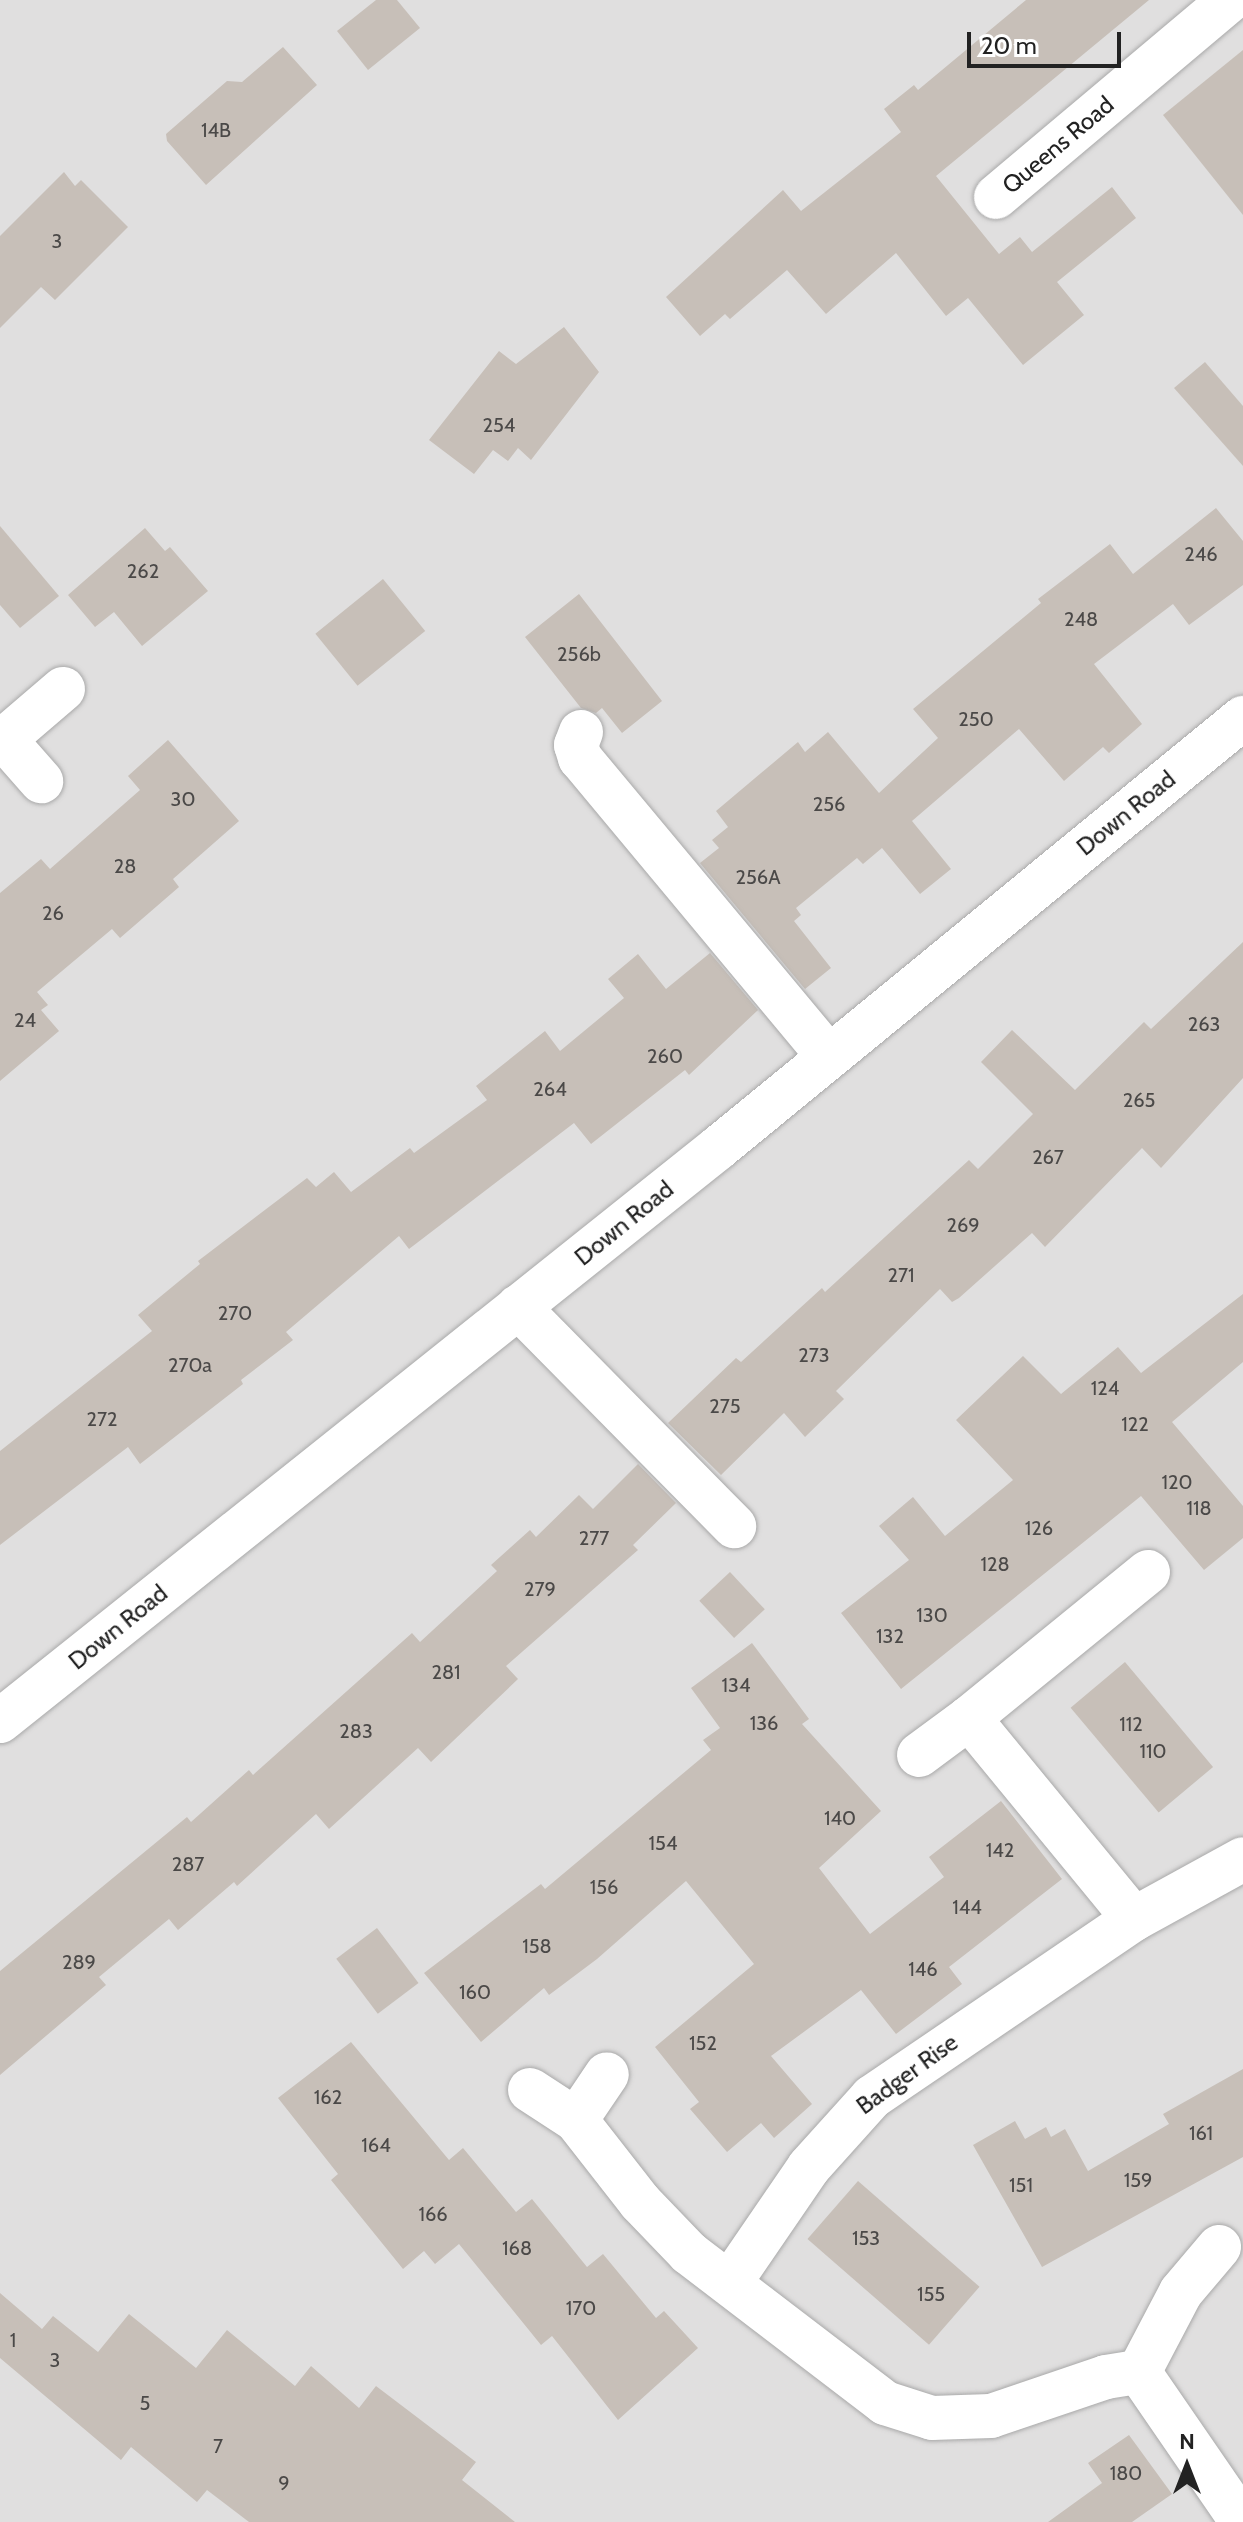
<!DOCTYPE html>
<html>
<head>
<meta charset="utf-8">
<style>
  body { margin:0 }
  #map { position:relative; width:1243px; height:2522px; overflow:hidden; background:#f2efe9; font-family:Cabin,sans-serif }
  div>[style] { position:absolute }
  .residential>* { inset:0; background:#e0dfdf; transform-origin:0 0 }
  .building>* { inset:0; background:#c7bfb8; transform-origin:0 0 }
  .roads { filter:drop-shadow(0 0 2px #a9a9a9) drop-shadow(0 0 2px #a9a9a9) }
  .minor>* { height:44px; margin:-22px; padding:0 22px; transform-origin:22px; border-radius:22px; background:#fff }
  span { translate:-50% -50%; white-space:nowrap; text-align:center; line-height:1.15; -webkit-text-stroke:7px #fff; paint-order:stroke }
  .number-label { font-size:20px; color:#4b4948 }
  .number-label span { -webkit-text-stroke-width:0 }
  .street-label { font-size:24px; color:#222 }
  .north { position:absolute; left:1147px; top:2426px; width:80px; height:80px; -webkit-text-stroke:6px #fff; paint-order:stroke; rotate:0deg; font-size:22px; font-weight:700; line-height:32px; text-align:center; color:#222 }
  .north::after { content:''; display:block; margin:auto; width:28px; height:36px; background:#222; clip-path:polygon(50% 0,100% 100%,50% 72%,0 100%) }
  .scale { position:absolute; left:967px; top:32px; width:154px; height:36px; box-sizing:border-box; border:4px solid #222; border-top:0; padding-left:10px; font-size:24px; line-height:28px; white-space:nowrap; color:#222; -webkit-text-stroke:6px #fff; paint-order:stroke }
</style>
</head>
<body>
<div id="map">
  <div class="residential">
    <div style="left:0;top:0;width:1243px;height:2522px"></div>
  </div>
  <div class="building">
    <div style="clip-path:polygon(376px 0,397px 0,420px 28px,368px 70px,337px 31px)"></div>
    <div style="clip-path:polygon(1026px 0,1149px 0,936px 176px,999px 254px,1020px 237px,1032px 252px,1112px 187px,1136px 218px,1057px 282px,1084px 315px,1023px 365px,968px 298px,946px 316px,896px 253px,826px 314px,787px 270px,730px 319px,725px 314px,700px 336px,666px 297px,783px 190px,801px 211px,901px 132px,884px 109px,914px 85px,918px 90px)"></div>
    <div style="clip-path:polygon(283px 47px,317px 85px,206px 185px,167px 141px,166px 134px,227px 81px,242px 82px)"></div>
    <div style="clip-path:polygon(1243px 50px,1243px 215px,1163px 115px)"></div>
    <div style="clip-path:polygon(64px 172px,75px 186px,81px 180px,128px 227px,55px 300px,41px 287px,0 328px,0 236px)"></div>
    <div style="clip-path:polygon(564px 327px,599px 372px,531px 460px,518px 448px,508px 461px,493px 450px,474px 474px,429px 440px,499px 351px,516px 364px)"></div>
    <div style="clip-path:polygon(1205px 362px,1243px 406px,1243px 466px,1174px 388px)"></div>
    <div style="clip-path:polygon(1216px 508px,1243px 541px,1243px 585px,1189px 625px,1173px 604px,1094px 664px,1142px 724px,1109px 753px,1103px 747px,1064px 781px,1019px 729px,912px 821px,951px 869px,920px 894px,882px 848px,863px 864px,857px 858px,796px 908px,801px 915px,794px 921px,831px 968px,805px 989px,700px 863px,719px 848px,712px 840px,728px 827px,716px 811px,798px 742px,805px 752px,828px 732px,879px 793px,938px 738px,913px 709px,1041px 603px,1038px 599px,1110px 544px,1133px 574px)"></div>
    <div style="clip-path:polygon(0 526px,59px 596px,20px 628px,0 605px)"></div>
    <div style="clip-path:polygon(145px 528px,165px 551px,170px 547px,208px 591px,142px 646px,114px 612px,95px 627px,68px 595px)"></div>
    <div style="left:383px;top:579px;width:67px;height:87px;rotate:51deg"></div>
    <div style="clip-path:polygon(579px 594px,662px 701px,622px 733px,602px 708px,596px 713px,581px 708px,525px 637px)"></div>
    <div style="clip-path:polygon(168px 740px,239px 821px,173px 879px,179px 887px,120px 938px,112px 929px,37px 992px,48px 1005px,41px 1010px,59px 1031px,0 1081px,0 893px,41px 859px,50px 869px,140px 790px,128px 776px)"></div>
    <div style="clip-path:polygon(1243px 942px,1243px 1078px,1161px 1168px,1142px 1148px,1045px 1247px,1032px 1233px,959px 1298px,952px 1302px,940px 1289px,836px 1391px,844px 1399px,805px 1437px,784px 1413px,721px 1475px,668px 1423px,736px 1358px,741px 1362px,822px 1288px,825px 1292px,969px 1160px,978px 1169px,1033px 1114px,981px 1062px,1012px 1030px,1075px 1090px,1144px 1022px,1151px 1029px)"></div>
    <div style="clip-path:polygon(710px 953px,758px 1010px,689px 1075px,685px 1070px,591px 1144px,574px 1123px,409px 1249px,399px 1236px,286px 1332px,293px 1340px,241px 1380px,243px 1384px,140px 1464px,128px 1447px,0 1545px,0 1451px,152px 1331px,138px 1315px,200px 1264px,198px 1261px,307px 1178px,316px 1187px,334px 1172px,351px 1192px,410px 1148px,414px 1153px,487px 1100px,476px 1086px,545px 1031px,560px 1051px,624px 998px,608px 979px,638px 954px,666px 989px)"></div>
    <div style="clip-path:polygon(1243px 1294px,1243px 1362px,1172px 1422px,1243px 1506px,1243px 1538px,1204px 1570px,1141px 1496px,901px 1689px,841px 1613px,909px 1560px,879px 1526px,913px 1497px,945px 1536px,1013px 1480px,956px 1420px,1023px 1356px,1061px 1394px,1118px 1347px,1141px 1373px)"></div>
    <div style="clip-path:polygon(638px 1464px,676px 1503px,633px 1545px,638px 1550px,506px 1666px,518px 1679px,431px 1762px,418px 1748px,329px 1829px,316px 1814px,237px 1886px,234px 1882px,178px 1930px,169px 1919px,99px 1977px,106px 1985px,0 2075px,0 1971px,187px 1817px,191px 1822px,249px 1770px,253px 1775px,412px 1633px,420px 1642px,497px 1571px,491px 1565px,530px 1530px,536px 1537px,579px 1495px,593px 1509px)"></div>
    <div style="left:730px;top:1572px;width:51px;height:42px;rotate:47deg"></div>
    <div style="clip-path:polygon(752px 1643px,809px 1719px,802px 1724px,881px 1811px,819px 1868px,870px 1934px,944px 1877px,929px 1857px,1001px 1801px,1062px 1879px,949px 1967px,962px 1984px,896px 2034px,861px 1990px,771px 2056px,812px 2104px,774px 2138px,761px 2123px,727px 2152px,690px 2109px,699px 2102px,655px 2047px,754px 1964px,686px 1881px,597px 1959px,549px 1995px,544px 1988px,481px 2042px,424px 1973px,541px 1884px,545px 1889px,711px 1750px,703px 1740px,720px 1728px,691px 1688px)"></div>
    <div style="left:1125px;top:1662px;width:137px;height:71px;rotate:50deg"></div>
    <div style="left:377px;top:1928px;width:69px;height:51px;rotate:53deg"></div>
    <div style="clip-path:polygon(351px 2042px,449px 2160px,463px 2148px,516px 2212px,532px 2199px,587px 2267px,603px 2254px,656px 2318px,664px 2311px,698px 2348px,618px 2420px,552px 2336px,541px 2345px,459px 2244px,435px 2264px,424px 2251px,403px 2269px,331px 2180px,338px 2174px,278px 2098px)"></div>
    <div style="clip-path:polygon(1243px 2069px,1243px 2157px,1042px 2267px,973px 2145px,1015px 2121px,1025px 2139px,1046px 2127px,1051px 2137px,1065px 2129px,1088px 2171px,1169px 2124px,1163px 2114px)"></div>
    <div style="left:858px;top:2181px;width:161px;height:77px;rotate:41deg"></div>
    <div style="clip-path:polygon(0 2293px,42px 2329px,53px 2316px,98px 2352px,129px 2314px,196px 2368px,227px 2330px,295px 2386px,311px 2366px,359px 2408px,376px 2386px,476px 2462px,462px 2480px,515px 2522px,249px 2522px,207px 2490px,197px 2502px,131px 2447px,121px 2460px,0 2358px)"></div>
    <div style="clip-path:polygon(1129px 2435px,1172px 2494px,1132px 2522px,1048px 2522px,1102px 2483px,1088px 2463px)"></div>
  </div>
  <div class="roads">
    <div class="minor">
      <div style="left:996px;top:197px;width:306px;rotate:-40.1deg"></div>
      <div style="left:581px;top:732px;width:14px;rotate:111deg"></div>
      <div style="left:576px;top:745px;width:14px;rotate:73deg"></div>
      <div style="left:580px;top:758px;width:389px;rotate:50.2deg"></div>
      <div style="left:5px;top:740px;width:55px;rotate:48.7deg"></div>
      <div style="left:0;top:743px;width:83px;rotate:-40.6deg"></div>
      <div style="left:518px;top:1307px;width:308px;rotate:45.4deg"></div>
      <div style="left:0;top:1721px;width:919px;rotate:-38.59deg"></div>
      <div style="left:718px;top:1148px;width:679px;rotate:-39.32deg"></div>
      <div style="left:919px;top:1755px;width:62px;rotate:-36.5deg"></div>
      <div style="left:1134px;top:1919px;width:260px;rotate:-129.4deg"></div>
      <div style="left:969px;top:1718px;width:231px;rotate:-39.2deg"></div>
      <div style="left:530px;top:2090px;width:55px;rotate:33.1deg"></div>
      <div style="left:576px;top:2120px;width:104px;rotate:52deg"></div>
      <div style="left:640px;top:2202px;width:71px;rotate:46.1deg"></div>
      <div style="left:689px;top:2253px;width:247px;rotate:37.4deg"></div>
      <div style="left:885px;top:2403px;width:49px;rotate:17.7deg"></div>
      <div style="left:932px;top:2418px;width:59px;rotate:-1.9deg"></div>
      <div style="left:991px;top:2416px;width:121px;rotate:-18.7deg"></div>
      <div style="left:1106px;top:2377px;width:33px;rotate:-9deg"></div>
      <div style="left:1139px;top:2372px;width:182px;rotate:55.5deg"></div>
      <div style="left:576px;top:2120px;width:55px;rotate:-56deg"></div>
      <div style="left:731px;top:2281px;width:138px;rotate:-55.6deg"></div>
      <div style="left:809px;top:2167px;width:94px;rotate:-48deg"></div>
      <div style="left:872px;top:2097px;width:317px;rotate:-34.2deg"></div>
      <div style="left:1134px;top:1919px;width:124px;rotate:-28.8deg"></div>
      <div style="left:1139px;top:2372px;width:90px;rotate:-62.3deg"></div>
      <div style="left:1181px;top:2292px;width:59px;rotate:-49.8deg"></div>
    </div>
  </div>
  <div class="number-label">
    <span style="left:216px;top:130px">14B</span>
    <span style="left:57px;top:241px">3</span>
    <span style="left:499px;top:425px">254</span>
    <span style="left:1201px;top:554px">246</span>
    <span style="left:143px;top:571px">262</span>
    <span style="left:1081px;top:619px">248</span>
    <span style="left:579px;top:654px">256b</span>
    <span style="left:976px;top:719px">250</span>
    <span style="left:183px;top:799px">30</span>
    <span style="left:829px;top:804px">256</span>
    <span style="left:125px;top:866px">28</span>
    <span style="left:758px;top:877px">256A</span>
    <span style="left:53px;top:913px">26</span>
    <span style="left:25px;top:1020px">24</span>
    <span style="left:1204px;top:1024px">263</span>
    <span style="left:665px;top:1056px">260</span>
    <span style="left:550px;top:1089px">264</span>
    <span style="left:1139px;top:1100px">265</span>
    <span style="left:1048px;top:1157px">267</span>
    <span style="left:963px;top:1225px">269</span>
    <span style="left:901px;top:1275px">271</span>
    <span style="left:235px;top:1313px">270</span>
    <span style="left:814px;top:1355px">273</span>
    <span style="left:190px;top:1365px">270a</span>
    <span style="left:1105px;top:1388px">124</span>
    <span style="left:725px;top:1406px">275</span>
    <span style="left:102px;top:1419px">272</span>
    <span style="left:1135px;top:1424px">122</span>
    <span style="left:1177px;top:1482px">120</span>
    <span style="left:1199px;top:1508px">118</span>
    <span style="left:1039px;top:1528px">126</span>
    <span style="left:594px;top:1538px">277</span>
    <span style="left:995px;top:1564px">128</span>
    <span style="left:540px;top:1589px">279</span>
    <span style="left:932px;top:1615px">130</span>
    <span style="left:890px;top:1636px">132</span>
    <span style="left:446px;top:1672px">281</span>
    <span style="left:736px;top:1685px">134</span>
    <span style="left:764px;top:1723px">136</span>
    <span style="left:1131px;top:1724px">112</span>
    <span style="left:356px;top:1731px">283</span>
    <span style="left:1153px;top:1751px">110</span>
    <span style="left:840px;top:1818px">140</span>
    <span style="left:663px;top:1843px">154</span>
    <span style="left:1000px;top:1850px">142</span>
    <span style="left:188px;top:1864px">287</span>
    <span style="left:604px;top:1887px">156</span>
    <span style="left:967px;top:1907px">144</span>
    <span style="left:537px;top:1946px">158</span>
    <span style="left:79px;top:1962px">289</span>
    <span style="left:923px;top:1969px">146</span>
    <span style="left:475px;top:1992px">160</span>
    <span style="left:703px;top:2043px">152</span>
    <span style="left:328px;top:2097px">162</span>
    <span style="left:1201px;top:2133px">161</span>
    <span style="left:376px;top:2145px">164</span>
    <span style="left:1138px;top:2180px">159</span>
    <span style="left:1021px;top:2185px">151</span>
    <span style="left:433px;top:2214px">166</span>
    <span style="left:866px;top:2238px">153</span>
    <span style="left:517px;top:2248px">168</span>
    <span style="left:931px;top:2294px">155</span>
    <span style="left:581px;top:2308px">170</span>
    <span style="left:13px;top:2340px">1</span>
    <span style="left:55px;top:2360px">3</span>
    <span style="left:145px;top:2403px">5</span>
    <span style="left:218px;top:2446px">7</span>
    <span style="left:1126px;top:2473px">180</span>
    <span style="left:284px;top:2483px">9</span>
  </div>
  <div class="street-label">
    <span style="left:1058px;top:145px;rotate:-40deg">Queens Road</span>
    <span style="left:1126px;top:813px;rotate:-39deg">Down Road</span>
    <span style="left:624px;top:1223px;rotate:-39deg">Down Road</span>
    <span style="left:118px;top:1627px;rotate:-39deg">Down Road</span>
    <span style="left:907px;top:2074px;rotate:-36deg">Badger Rise</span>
  </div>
  <div class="north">N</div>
  <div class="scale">20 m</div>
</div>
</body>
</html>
